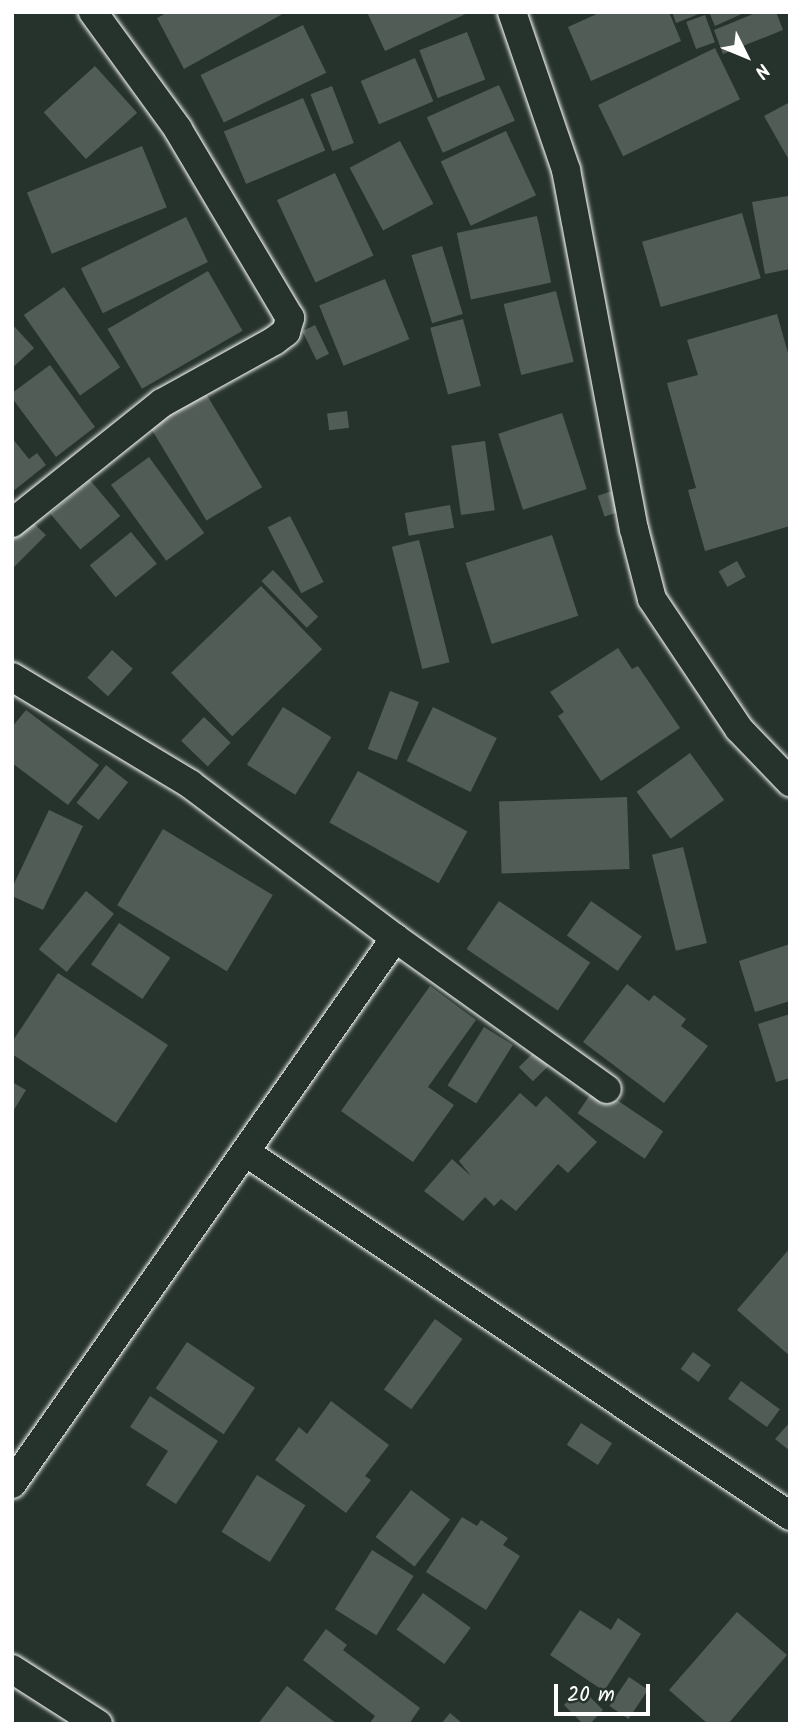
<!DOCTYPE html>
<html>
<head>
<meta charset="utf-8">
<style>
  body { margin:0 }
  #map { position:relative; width:802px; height:1736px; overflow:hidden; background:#26332d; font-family:Kalam,sans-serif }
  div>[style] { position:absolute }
  .building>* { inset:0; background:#515c57; transform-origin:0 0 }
  .roads { filter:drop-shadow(0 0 2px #fff) drop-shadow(0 0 2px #fff) }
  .minor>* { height:28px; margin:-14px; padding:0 14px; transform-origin:14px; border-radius:14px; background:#26332d }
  span { translate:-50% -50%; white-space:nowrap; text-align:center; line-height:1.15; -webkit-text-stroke:5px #26332d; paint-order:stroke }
  .frame { position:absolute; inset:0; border:14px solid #fff; pointer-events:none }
  .north { position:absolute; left:711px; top:21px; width:70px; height:70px; -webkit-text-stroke:5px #26332d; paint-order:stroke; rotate:133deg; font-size:19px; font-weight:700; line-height:28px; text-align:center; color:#fff }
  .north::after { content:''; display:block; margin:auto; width:24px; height:32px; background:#fff; clip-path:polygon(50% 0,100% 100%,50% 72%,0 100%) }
  .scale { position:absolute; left:554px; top:1684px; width:96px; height:32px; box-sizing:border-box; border:4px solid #fff; border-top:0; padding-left:9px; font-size:21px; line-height:24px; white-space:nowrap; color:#fff; -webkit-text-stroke:5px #26332d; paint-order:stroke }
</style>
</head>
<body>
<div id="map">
  <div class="building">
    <div style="clip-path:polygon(168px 12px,286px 12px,184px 69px,157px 18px)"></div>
    <div style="clip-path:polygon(367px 12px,470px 12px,385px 51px)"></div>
    <div style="clip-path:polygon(601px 12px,669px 12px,681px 41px,591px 81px,568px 27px)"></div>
    <div style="clip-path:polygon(672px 12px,704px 12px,676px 23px)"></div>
    <div style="clip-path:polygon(709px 12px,746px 12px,715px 26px)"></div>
    <div style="clip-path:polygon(758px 12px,776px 12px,783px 30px,723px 54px,714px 30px)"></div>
    <div style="left:705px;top:15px;width:29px;height:20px;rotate:70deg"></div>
    <div style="left:303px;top:25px;width:53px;height:114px;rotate:64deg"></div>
    <div style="left:467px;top:32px;width:51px;height:51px;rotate:69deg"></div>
    <div style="left:715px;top:48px;width:57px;height:130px;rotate:64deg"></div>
    <div style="left:415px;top:58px;width:47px;height:59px;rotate:67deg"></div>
    <div style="left:95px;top:66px;width:63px;height:69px;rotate:48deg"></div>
    <div style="left:499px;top:85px;width:39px;height:79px;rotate:66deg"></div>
    <div style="left:332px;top:86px;width:61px;height:23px;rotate:69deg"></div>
    <div style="left:303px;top:98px;width:57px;height:86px;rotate:67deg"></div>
    <div style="clip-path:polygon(790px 102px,790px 162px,764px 116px)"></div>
    <div style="left:506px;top:131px;width:71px;height:72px;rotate:65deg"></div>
    <div style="left:400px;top:141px;width:71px;height:57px;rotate:62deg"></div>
    <div style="left:142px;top:146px;width:66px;height:124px;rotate:68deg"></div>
    <div style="left:335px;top:173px;width:91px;height:64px;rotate:65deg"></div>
    <div style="clip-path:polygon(788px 196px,790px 269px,765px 274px,752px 202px)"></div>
    <div style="left:742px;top:213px;width:68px;height:104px;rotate:74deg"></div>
    <div style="left:537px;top:216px;width:68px;height:82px;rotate:78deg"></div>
    <div style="left:186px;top:217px;width:50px;height:117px;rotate:64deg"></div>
    <div style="left:442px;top:246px;width:71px;height:32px;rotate:73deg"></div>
    <div style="left:208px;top:271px;width:69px;height:116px;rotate:60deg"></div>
    <div style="left:385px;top:279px;width:65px;height:71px;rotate:68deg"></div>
    <div style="left:64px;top:287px;width:98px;height:49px;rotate:55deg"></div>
    <div style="left:556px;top:291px;width:73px;height:54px;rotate:76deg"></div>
    <div style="clip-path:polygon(777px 314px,790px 360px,790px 526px,705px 551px,688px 490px,696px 488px,667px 383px,698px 375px,687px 340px)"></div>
    <div style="left:463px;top:319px;width:69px;height:34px;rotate:75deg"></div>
    <div style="clip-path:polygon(12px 324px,34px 348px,12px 368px)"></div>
    <div style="left:315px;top:325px;width:32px;height:14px;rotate:64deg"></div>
    <div style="clip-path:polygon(50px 365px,95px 427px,56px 457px,12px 398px,12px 393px)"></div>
    <div style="left:205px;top:392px;width:111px;height:65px;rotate:59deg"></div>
    <div style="left:347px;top:411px;width:17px;height:20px;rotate:83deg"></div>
    <div style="left:562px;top:413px;width:80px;height:67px;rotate:72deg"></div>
    <div style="clip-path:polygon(12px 438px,29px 459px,37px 453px,46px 465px,12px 492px)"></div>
    <div style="left:485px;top:441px;width:70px;height:34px;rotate:82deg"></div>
    <div style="left:149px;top:457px;width:94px;height:47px;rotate:54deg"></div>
    <div style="left:90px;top:480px;width:47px;height:52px;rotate:50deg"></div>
    <div style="left:612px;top:491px;width:22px;height:15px;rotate:72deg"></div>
    <div style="left:450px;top:505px;width:23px;height:46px;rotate:80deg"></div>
    <div style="left:290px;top:516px;width:74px;height:25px;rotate:63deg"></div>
    <div style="clip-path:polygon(28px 518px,46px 535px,12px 569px,12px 535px)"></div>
    <div style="left:131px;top:532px;width:41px;height:53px;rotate:51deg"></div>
    <div style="left:552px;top:535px;width:85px;height:91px;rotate:72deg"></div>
    <div style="left:419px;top:540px;width:126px;height:28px;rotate:76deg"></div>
    <div style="left:737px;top:561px;width:18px;height:21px;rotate:61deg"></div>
    <div style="left:273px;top:570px;width:65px;height:16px;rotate:46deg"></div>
    <div style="left:261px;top:586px;width:88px;height:125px;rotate:46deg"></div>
    <div style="clip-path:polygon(618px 648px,632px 669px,638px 666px,680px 728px,601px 781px,558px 716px,564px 712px,550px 692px)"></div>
    <div style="left:112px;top:650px;width:28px;height:37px;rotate:42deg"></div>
    <div style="left:390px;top:691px;width:31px;height:62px;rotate:21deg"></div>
    <div style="left:283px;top:707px;width:57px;height:68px;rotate:32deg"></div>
    <div style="left:433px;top:707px;width:71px;height:60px;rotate:26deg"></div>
    <div style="clip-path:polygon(26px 710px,99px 765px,68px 805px,12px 763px,12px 727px)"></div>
    <div style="left:204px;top:717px;width:37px;height:33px;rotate:44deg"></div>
    <div style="left:690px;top:753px;width:58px;height:66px;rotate:54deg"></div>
    <div style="left:106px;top:765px;width:28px;height:48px;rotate:38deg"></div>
    <div style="left:358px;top:771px;width:125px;height:59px;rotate:29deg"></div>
    <div style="left:627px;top:797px;width:72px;height:128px;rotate:88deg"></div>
    <div style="clip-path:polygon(49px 810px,83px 826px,43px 910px,12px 896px,12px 888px)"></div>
    <div style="left:163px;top:829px;width:128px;height:89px;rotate:31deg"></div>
    <div style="left:683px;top:847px;width:99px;height:32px;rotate:76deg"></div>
    <div style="left:86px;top:891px;width:36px;height:75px;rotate:39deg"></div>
    <div style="left:499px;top:901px;width:110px;height:58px;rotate:34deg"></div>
    <div style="left:591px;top:901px;width:62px;height:42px;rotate:35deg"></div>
    <div style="left:119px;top:923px;width:62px;height:50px;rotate:34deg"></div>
    <div style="clip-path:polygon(790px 944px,790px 1001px,755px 1012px,739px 961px)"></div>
    <div style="clip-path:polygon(58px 973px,168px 1045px,116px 1123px,12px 1054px,12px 1042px)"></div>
    <div style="clip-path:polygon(627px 984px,649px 1001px,654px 995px,686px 1019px,681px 1026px,708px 1046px,664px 1103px,583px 1042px)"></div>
    <div style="clip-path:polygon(430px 986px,476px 1020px,428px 1087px,454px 1105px,413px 1162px,341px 1111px)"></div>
    <div style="clip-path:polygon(790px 1014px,790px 1078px,776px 1082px,758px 1024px)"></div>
    <div style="left:484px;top:1027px;width:34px;height:69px;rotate:32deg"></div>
    <div style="left:540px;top:1046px;width:20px;height:30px;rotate:45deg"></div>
    <div style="clip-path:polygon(12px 1082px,26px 1090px,12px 1113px)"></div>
    <div style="left:596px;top:1086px;width:81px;height:33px;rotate:34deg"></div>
    <div style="clip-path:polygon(520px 1093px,536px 1107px,546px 1096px,597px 1142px,568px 1173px,558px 1164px,516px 1211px,501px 1199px,494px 1206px,485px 1197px,463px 1221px,424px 1191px,452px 1159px,471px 1176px,459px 1161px)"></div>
    <div style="clip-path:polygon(790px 1248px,790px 1356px,737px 1310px)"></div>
    <div style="left:435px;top:1319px;width:34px;height:87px;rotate:36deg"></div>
    <div style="left:187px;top:1342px;width:82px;height:56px;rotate:34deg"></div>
    <div style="left:693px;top:1352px;width:22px;height:21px;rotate:36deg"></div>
    <div style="left:741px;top:1381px;width:48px;height:22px;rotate:36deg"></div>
    <div style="clip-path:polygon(150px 1396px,218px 1441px,176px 1504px,146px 1485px,168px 1451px,130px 1427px)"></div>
    <div style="clip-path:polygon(331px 1401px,389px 1445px,365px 1476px,371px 1480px,346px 1513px,275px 1460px,299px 1427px,307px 1434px)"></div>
    <div style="clip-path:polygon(790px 1422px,790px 1451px,775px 1439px)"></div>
    <div style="left:581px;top:1423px;width:37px;height:26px;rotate:33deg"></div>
    <div style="left:257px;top:1475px;width:57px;height:67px;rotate:32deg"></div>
    <div style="left:411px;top:1490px;width:49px;height:59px;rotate:37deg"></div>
    <div style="clip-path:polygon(462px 1517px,477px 1526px,481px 1520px,508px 1538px,503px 1545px,520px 1556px,486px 1610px,426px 1572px)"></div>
    <div style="left:372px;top:1550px;width:49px;height:70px;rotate:32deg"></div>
    <div style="left:423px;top:1593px;width:59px;height:45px;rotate:36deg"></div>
    <div style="clip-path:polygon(580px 1610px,611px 1630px,618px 1618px,641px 1634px,604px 1691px,550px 1655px)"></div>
    <div style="clip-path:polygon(737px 1612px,787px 1655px,728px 1724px,708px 1724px,669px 1690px)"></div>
    <div style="clip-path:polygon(326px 1629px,347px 1645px,343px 1650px,420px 1708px,409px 1724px,369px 1724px,375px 1716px,303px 1660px)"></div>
    <div style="left:629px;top:1677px;width:23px;height:35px;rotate:34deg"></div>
    <div style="clip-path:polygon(287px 1686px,337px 1724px,258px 1724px)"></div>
    <div style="clip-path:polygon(581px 1688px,603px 1710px,590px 1724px,583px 1724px,564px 1705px)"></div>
    <div style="clip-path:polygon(450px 1713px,463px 1724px,441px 1724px)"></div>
  </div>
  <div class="roads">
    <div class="minor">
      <div style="left:512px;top:12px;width:167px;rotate:71.1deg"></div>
      <div style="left:566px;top:170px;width:365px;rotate:79.3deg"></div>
      <div style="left:634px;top:529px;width:72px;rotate:75.6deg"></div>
      <div style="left:652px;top:599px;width:156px;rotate:56.2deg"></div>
      <div style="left:739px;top:729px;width:74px;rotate:46.1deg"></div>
      <div style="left:12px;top:523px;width:192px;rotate:-38.7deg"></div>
      <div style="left:162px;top:403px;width:128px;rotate:-29deg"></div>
      <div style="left:274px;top:341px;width:15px;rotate:-37deg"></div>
      <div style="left:286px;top:332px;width:15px;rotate:-74deg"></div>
      <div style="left:290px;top:318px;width:220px;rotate:-120.7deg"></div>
      <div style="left:178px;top:129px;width:145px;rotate:-126deg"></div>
      <div style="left:12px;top:677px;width:208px;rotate:31deg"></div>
      <div style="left:190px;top:784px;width:256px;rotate:36.9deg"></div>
      <div style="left:395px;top:938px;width:260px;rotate:35.5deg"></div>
      <div style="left:247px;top:1153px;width:653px;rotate:33.76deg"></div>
      <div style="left:12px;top:1484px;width:667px;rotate:-54.95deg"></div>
      <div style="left:12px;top:1669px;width:102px;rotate:32.6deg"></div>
    </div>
  </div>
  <div class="frame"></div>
  <div class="north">N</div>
  <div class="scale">20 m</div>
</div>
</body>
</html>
